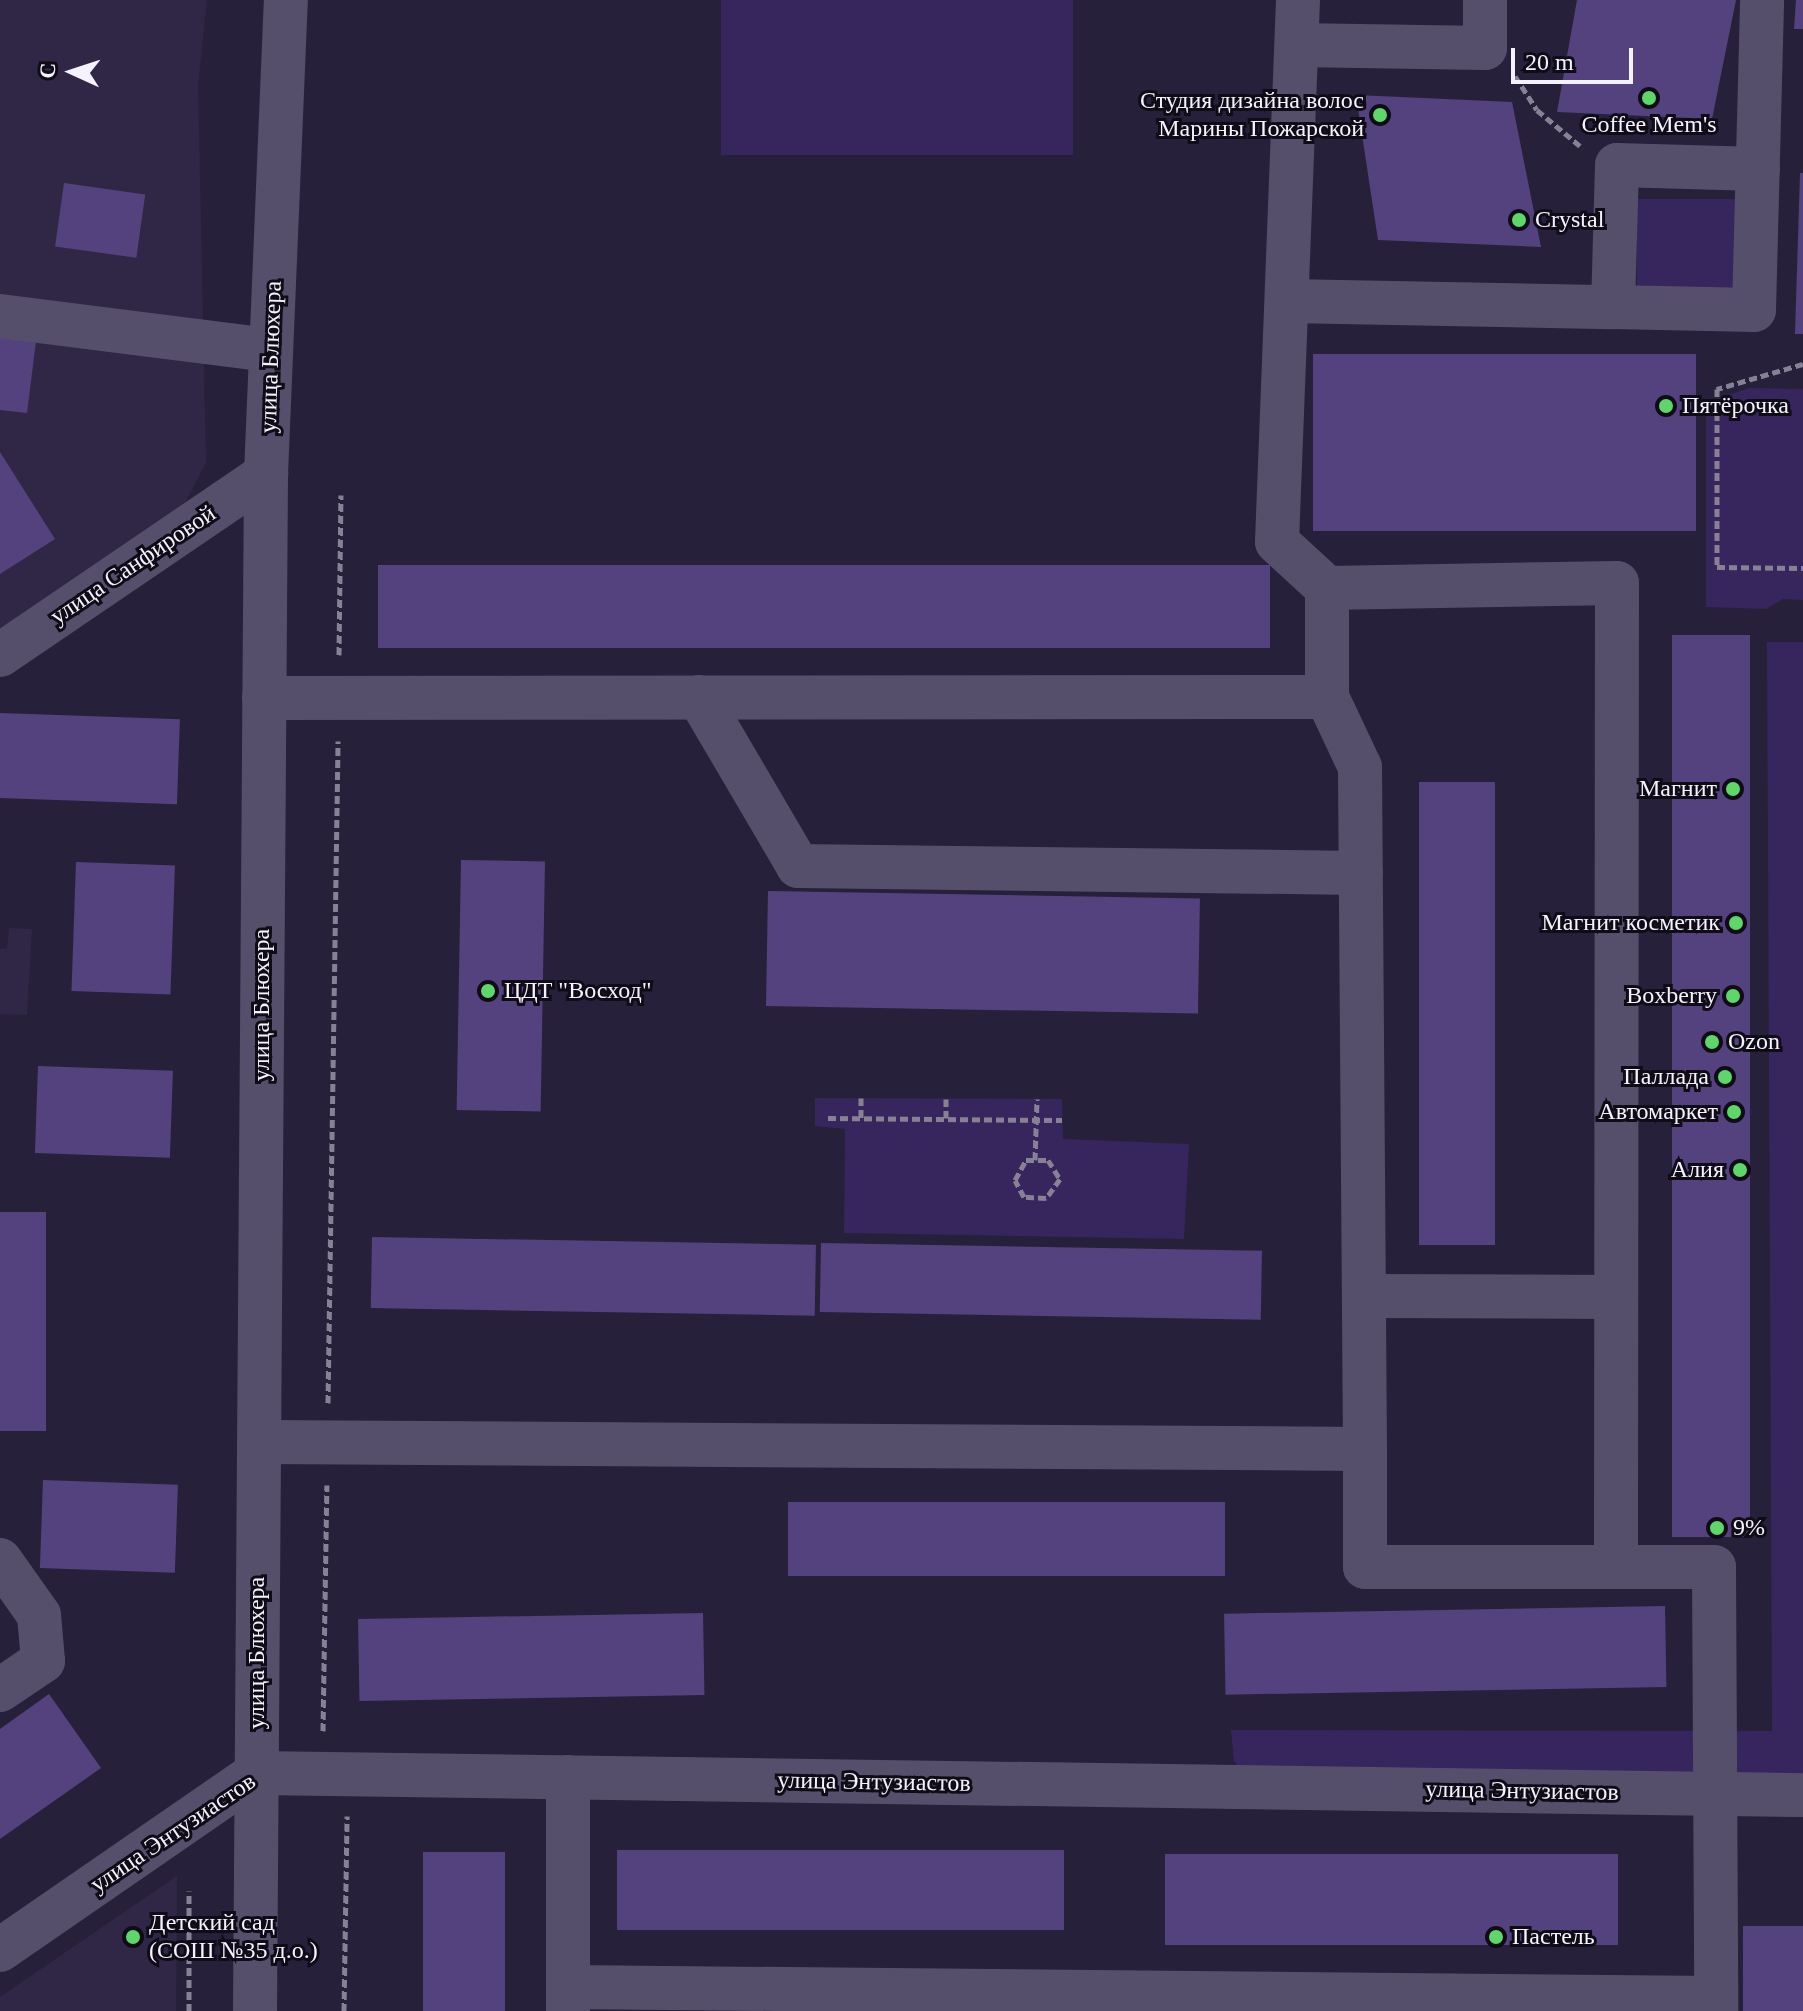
<!DOCTYPE html>
<html>
<head>
<meta charset="utf-8">
<style>
  body { margin:0 }
  #map { position:relative; width:1803px; height:2011px; overflow:hidden; background:#27203a; font-family:"Times New Roman",serif }
  div>[style] { position:absolute }
  .built>* { inset:0; background:#302747 }
  .green>* { inset:0; background:#37255d; transform-origin:0 0 }
  .building>* { inset:0; background:#54427e; transform-origin:0 0 }
  .path>* { height:5px; margin-top:-2.5px; transform-origin:0; background:repeating-linear-gradient(90deg,#868194 0 8px,transparent 0 12px) }
  .minor>* { height:44px; margin:-22px; padding:0 22px; transform-origin:22px; border-radius:22px; background:#564f6c }
  .dots>* { width:22px; height:22px; translate:-50% -50%; box-sizing:border-box; border:4px solid #0f0c17; border-radius:50% }
  span { translate:-50% -50%; white-space:nowrap; text-align:center; line-height:1.15; -webkit-text-stroke:6px #0f0c17; paint-order:stroke }
  .poi-label { font-size:24px; color:#f4f2fd }
  .right { translate:-100% -50%; text-align:right }
  .left { translate:0 -50%; text-align:left }
  .street-label { font-size:24px; color:#f4f2fd }
  .north { position:absolute; left:32px; top:32px; width:80px; height:80px; -webkit-text-stroke:6px #0f0c17; paint-order:stroke; rotate:273deg; font-size:22px; font-weight:700; line-height:32px; text-align:center; color:#f4f2fd }
  .north::after { content:''; display:block; margin:auto; width:28px; height:36px; background:#f4f2fd; clip-path:polygon(50% 0,100% 100%,50% 72%,0 100%) }
  .scale { position:absolute; left:1511px; top:48px; width:122px; height:36px; box-sizing:border-box; border:4px solid #f4f2fd; border-top:0; padding-left:10px; font-size:24px; line-height:28px; white-space:nowrap; color:#f4f2fd; -webkit-text-stroke:6px #0f0c17; paint-order:stroke }
</style>
</head>
<body>
<div id="map">
  <div class="built">
    <div style="clip-path:polygon(0 0,207px 0,198px 85px,206px 463px,182px 509px,0 634px)"></div>
    <div style="clip-path:polygon(9px 928px,32px 929px,27px 1015px,0 1014px,0 949px,7px 948px)"></div>
    <div style="clip-path:polygon(177px 1876px,176px 2011px,0 2011px,0 1997px)"></div>
  </div>
  <div class="green">
    <div style="left:721px;top:0;width:352px;height:155px"></div>
    <div style="left:1637px;top:199px;width:104px;height:93px"></div>
    <div style="clip-path:polygon(1749px 388px,1803px 389px,1803px 600px,1783px 599px,1766px 609px,1706px 607px,1706px 403px)"></div>
    <div style="clip-path:polygon(1767px 642px,1803px 642px,1803px 1783px,1244px 1775px,1234px 1761px,1231px 1730px,1772px 1731px)"></div>
    <div style="clip-path:polygon(815px 1098px,1062px 1099px,1063px 1139px,1189px 1144px,1184px 1239px,844px 1233px,845px 1129px,815px 1126px)"></div>
  </div>
  <div class="building">
    <div style="clip-path:polygon(1577px 0,1736px 0,1712px 119px,1557px 112px)"></div>
    <div style="clip-path:polygon(1796px 0,1803px 0,1803px 29px,1794px 29px)"></div>
    <div style="clip-path:polygon(1356px 95px,1512px 102px,1541px 247px,1378px 240px)"></div>
    <div style="clip-path:polygon(1800px 173px,1803px 173px,1803px 334px,1795px 334px)"></div>
    <div style="left:64px;top:183px;width:82px;height:64px;rotate:8deg"></div>
    <div style="clip-path:polygon(0 337px,36px 341px,27px 413px,0 410px)"></div>
    <div style="left:1696px;top:354px;width:177px;height:383px;rotate:90deg"></div>
    <div style="clip-path:polygon(0 452px,55px 539px,0 574px)"></div>
    <div style="left:378px;top:565px;width:892px;height:83px"></div>
    <div style="left:1672px;top:635px;width:78px;height:902px"></div>
    <div style="left:0;top:713px;width:180px;height:85px;rotate:2deg"></div>
    <div style="left:1419px;top:782px;width:76px;height:463px"></div>
    <div style="left:461px;top:860px;width:84px;height:250px;rotate:1deg"></div>
    <div style="left:76px;top:862px;width:99px;height:129px;rotate:2deg"></div>
    <div style="left:768px;top:891px;width:432px;height:115px;rotate:1deg"></div>
    <div style="left:38px;top:1066px;width:135px;height:87px;rotate:2deg"></div>
    <div style="left:0;top:1212px;width:46px;height:219px"></div>
    <div style="left:372px;top:1237px;width:444px;height:71px;rotate:1deg"></div>
    <div style="left:821px;top:1243px;width:441px;height:69px;rotate:1deg"></div>
    <div style="left:43px;top:1480px;width:135px;height:88px;rotate:2deg"></div>
    <div style="left:788px;top:1502px;width:437px;height:74px"></div>
    <div style="left:1665px;top:1606px;width:81px;height:441px;rotate:89deg"></div>
    <div style="left:703px;top:1613px;width:82px;height:345px;rotate:89deg"></div>
    <div style="clip-path:polygon(49px 1694px,101px 1768px,0 1839px,0 1729px)"></div>
    <div style="left:1064px;top:1850px;width:80px;height:447px;rotate:90deg"></div>
    <div style="left:423px;top:1852px;width:82px;height:159px"></div>
    <div style="left:1165px;top:1854px;width:453px;height:91px"></div>
    <div style="left:1803px;top:1926px;width:85px;height:60px;rotate:90deg"></div>
  </div>
  <div class="path">
    <div style="left:1515px;top:76px;width:40px;rotate:57.1deg"></div>
    <div style="left:1537px;top:110px;width:56px;rotate:39.9deg"></div>
    <div style="left:1803px;top:364px;width:90px;rotate:163.8deg"></div>
    <div style="left:1717px;top:389px;width:178px;rotate:90deg"></div>
    <div style="left:1717px;top:567px;width:86px;rotate:0.7deg"></div>
    <div style="left:339px;top:655px;width:160px;rotate:-89.3deg"></div>
    <div style="left:861px;top:1098px;width:20px;rotate:90deg"></div>
    <div style="left:828px;top:1118px;width:234px;rotate:0.5deg"></div>
    <div style="left:946px;top:1118px;width:19px;rotate:-90deg"></div>
    <div style="left:1026px;top:1160px;width:22px"></div>
    <div style="left:1048px;top:1160px;width:22px;rotate:58deg"></div>
    <div style="left:1060px;top:1179px;width:24px;rotate:126deg"></div>
    <div style="left:1046px;top:1198px;width:22px;rotate:-177deg"></div>
    <div style="left:1024px;top:1197px;width:19px;rotate:-118deg"></div>
    <div style="left:1015px;top:1180px;width:23px;rotate:-61deg"></div>
    <div style="left:1035px;top:1160px;width:61px;rotate:-88.1deg"></div>
    <div style="left:328px;top:1403px;width:662px;rotate:-89.13deg"></div>
    <div style="left:323px;top:1731px;width:246px;rotate:-89.1deg"></div>
    <div style="left:189px;top:2011px;width:120px;rotate:-90deg"></div>
    <div style="left:344px;top:2011px;width:195px;rotate:-89.1deg"></div>
  </div>
  <div class="minor">
    <div style="left:1298px;top:0;width:542px;rotate:92.22deg"></div>
    <div style="left:1277px;top:542px;width:68px;rotate:42.6deg"></div>
    <div style="left:1297px;top:45px;width:188px;rotate:0.9deg"></div>
    <div style="left:1485px;top:48px;width:48px;rotate:-90deg"></div>
    <div style="left:1758px;top:169px;width:141px;rotate:-178.4deg"></div>
    <div style="left:1617px;top:165px;width:142px;rotate:91.6deg"></div>
    <div style="left:1613px;top:307px;width:141px;rotate:1.2deg"></div>
    <div style="left:1754px;top:310px;width:310px;rotate:-88.5deg"></div>
    <div style="left:1287px;top:301px;width:326px;rotate:1.1deg"></div>
    <div style="left:0;top:316px;width:272px;rotate:7.2deg"></div>
    <div style="left:0;top:655px;width:322px;rotate:-34.2deg"></div>
    <div style="left:699px;top:697px;width:196px;rotate:59.6deg"></div>
    <div style="left:798px;top:866px;width:563px;rotate:0.71deg"></div>
    <div style="left:1327px;top:697px;width:77px;rotate:64.8deg"></div>
    <div style="left:1360px;top:767px;width:682px;rotate:89.58deg"></div>
    <div style="left:264px;top:698px;width:1063px;rotate:-0.05deg"></div>
    <div style="left:1327px;top:697px;width:109px;rotate:-90deg"></div>
    <div style="left:1327px;top:588px;width:290px;rotate:-1deg"></div>
    <div style="left:1617px;top:583px;width:984px;rotate:90.06deg"></div>
    <div style="left:1364px;top:1296px;width:252px;rotate:0.2deg"></div>
    <div style="left:259px;top:1442px;width:1106px;rotate:0.36deg"></div>
    <div style="left:1365px;top:1449px;width:118px;rotate:90deg"></div>
    <div style="left:1365px;top:1567px;width:349px"></div>
    <div style="left:1714px;top:1567px;width:444px;rotate:89.7deg"></div>
    <div style="left:0;top:1560px;width:67px;rotate:54.7deg"></div>
    <div style="left:39px;top:1615px;width:46px;rotate:85deg"></div>
    <div style="left:43px;top:1661px;width:52px;rotate:146deg"></div>
    <div style="left:0;top:1950px;width:312px;rotate:-34.6deg"></div>
    <div style="left:257px;top:1773px;width:1546px;rotate:0.82deg"></div>
    <div style="left:568px;top:1987px;width:1148px;rotate:0.55deg"></div>
    <div style="left:255px;top:2011px;width:1537px;rotate:-89.59deg"></div>
    <div style="left:266px;top:474px;width:474px;rotate:-87.6deg"></div>
    <div style="left:568px;top:2011px;width:234px;rotate:-90deg"></div>
  </div>
  <div class="dots">
    <div style="left:1649px;top:98px;background:#60d56b"></div>
    <div style="left:1380px;top:115px;background:#60d56b"></div>
    <div style="left:1519px;top:220px;background:#60d56b"></div>
    <div style="left:1666px;top:406px;background:#60d56b"></div>
    <div style="left:1733px;top:789px;background:#60d56b"></div>
    <div style="left:1736px;top:923px;background:#60d56b"></div>
    <div style="left:488px;top:991px;background:#60d56b"></div>
    <div style="left:1733px;top:996px;background:#60d56b"></div>
    <div style="left:1712px;top:1042px;background:#60d56b"></div>
    <div style="left:1725px;top:1077px;background:#60d56b"></div>
    <div style="left:1734px;top:1112px;background:#60d56b"></div>
    <div style="left:1740px;top:1170px;background:#60d56b"></div>
    <div style="left:1717px;top:1528px;background:#60d56b"></div>
    <div style="left:133px;top:1937px;background:#60d56b"></div>
    <div style="left:1496px;top:1937px;background:#60d56b"></div>
  </div>
  <div class="poi-label">
    <span class="right" style="left:1364px;top:115px">Студия дизайна волос<br>Марины Пожарской</span>
    <span style="left:1649px;top:125px">Coffee Mem's</span>
    <span class="left" style="left:1535px;top:220px">Crystal</span>
    <span class="left" style="left:1682px;top:406px">Пятёрочка</span>
    <span class="right" style="left:1717px;top:789px">Магнит</span>
    <span class="right" style="left:1720px;top:923px">Магнит косметик</span>
    <span class="left" style="left:504px;top:991px">ЦДТ "Восход"</span>
    <span class="right" style="left:1717px;top:996px">Boxberry</span>
    <span class="left" style="left:1728px;top:1042px">Ozon</span>
    <span class="right" style="left:1709px;top:1077px">Паллада</span>
    <span class="right" style="left:1718px;top:1112px">Автомаркет</span>
    <span class="right" style="left:1724px;top:1170px">Алия</span>
    <span class="left" style="left:1733px;top:1528px">9%</span>
    <span class="left" style="left:149px;top:1937px">Детский сад<br>(СОШ №35 д.о.)</span>
    <span class="left" style="left:1512px;top:1937px">Пастель</span>
  </div>
  <div class="street-label">
    <span style="left:271px;top:357px;rotate:-88deg">улица Блюхера</span>
    <span style="left:133px;top:565px;rotate:-34deg">улица Санфировой</span>
    <span style="left:262px;top:1005px;rotate:-90deg">улица Блюхера</span>
    <span style="left:257px;top:1653px;rotate:-90deg">улица Блюхера</span>
    <span style="left:874px;top:1782px;rotate:1deg">улица Энтузиастов</span>
    <span style="left:1522px;top:1791px;rotate:1deg">улица Энтузиастов</span>
    <span style="left:173px;top:1833px;rotate:-34deg">улица Энтузиастов</span>
  </div>
  <div class="north">С</div>
  <div class="scale">20 m</div>
</div>
</body>
</html>
